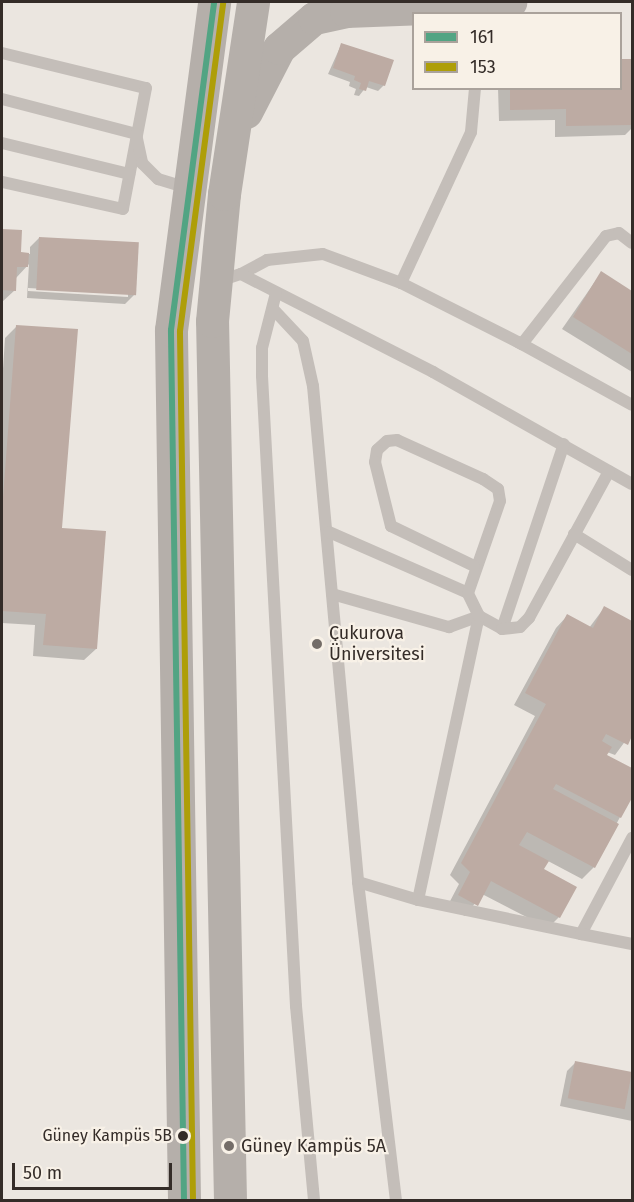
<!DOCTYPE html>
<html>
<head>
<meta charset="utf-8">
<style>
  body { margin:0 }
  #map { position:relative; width:634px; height:1202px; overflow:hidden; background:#ebe6e0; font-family:"Fira Sans",sans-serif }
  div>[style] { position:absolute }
  .shadow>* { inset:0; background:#0003 }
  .building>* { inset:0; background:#bdaba3; transform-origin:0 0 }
  .lane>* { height:12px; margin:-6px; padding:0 6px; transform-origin:6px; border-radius:6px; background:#c4beb9 }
  .secondary>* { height:33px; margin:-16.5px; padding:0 16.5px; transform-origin:16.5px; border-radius:16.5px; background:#b5afaa }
  .bus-1>* { height:6px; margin:-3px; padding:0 3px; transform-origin:3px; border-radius:3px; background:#52a483 }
  .bus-2>* { height:6px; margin:-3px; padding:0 3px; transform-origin:3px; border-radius:3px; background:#ae9e08 }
  .dots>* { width:16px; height:16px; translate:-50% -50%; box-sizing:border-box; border:3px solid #f8f1e7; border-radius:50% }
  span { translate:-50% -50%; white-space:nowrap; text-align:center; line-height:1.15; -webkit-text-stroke:4.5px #f8f1e7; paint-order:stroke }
  .bus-label { font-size:16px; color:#342c28 }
  .right { translate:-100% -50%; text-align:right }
  .poi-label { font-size:18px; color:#342c28 }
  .left { translate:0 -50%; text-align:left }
  .frame { position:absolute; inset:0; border:3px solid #342c28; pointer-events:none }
  .legend { position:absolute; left:412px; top:12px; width:210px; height:78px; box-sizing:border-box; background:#f8f1e7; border:2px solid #aaa29b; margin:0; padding:8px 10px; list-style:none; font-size:18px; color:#342c28 }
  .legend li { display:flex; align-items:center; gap:12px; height:30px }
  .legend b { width:30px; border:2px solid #aaa29b }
  .scale { position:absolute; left:12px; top:1163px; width:160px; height:27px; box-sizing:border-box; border:3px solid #342c28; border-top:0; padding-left:8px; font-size:18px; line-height:21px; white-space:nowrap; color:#342c28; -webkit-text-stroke:4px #f8f1e7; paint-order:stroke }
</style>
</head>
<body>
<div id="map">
  <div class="shadow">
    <div style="clip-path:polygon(341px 45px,384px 85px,378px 91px,366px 87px,359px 96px,354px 95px,356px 89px,349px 86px,350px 82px,328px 74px)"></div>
    <div style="clip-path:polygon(620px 61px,632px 61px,632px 128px,625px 135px,555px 137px,555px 120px,499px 121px,498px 88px,620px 88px)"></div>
    <div style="clip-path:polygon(evenodd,2px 231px,20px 231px,20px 254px,30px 254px,30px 247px,39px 238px,134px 295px,125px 304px,27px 298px,29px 264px,16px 278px,15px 290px,2px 302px,2px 231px,28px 288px,128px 294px,128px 297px,28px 291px,28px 288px)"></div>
    <div style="clip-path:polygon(601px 273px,632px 292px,632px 372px,562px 329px)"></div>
    <div style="clip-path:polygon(17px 326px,61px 529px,96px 649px,84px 660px,33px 656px,35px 625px,2px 623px,2px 384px,5px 338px)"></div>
    <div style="clip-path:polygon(604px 608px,632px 623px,632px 732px,615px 755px,607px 752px,605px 755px,632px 770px,632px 794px,594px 867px,582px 879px,548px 861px,542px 870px,559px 917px,548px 928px,482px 894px,465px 916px,447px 907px,459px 884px,450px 875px,535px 716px,514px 705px,556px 628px,567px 616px,589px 628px)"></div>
    <div style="clip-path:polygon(576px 1062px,632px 1074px,632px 1121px,560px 1106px,567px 1071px)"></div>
  </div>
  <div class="building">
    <div style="clip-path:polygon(341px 43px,394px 60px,385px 86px,369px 81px,366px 91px,359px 89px,361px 83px,354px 80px,355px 76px,333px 68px)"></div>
    <div style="clip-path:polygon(620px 59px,632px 59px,632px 125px,566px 126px,566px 109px,510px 110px,510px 88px,620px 88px)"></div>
    <div style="clip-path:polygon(2px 229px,22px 230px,21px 252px,29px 253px,28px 267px,17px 267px,16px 291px,2px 290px)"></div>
    <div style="left:39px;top:237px;width:100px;height:53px;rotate:3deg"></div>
    <div style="clip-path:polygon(601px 271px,632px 291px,632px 354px,573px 317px)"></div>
    <div style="clip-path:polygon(16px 325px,78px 329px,62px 528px,106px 531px,97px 649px,43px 645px,46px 614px,2px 611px,2px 511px)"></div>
    <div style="clip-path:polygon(604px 606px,632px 621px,632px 736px,628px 745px,606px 734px,602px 741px,612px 747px,607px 755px,632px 768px,632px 798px,621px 818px,556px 784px,553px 789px,619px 824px,595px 868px,527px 832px,519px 845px,549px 861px,544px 869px,577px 887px,560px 918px,491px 881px,478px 906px,458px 895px,470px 872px,461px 863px,546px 704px,525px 693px,567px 614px,593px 628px)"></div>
    <div style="left:575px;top:1061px;width:58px;height:38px;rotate:11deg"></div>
  </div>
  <div class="lane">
    <div style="left:2px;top:53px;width:148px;rotate:13.7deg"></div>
    <div style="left:146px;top:88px;width:123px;rotate:100.8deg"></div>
    <div style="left:123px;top:209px;width:124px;rotate:-167.4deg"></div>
    <div style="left:2px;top:99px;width:138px;rotate:14.6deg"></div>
    <div style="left:136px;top:134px;width:30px;rotate:78deg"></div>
    <div style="left:142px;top:163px;width:23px;rotate:45deg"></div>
    <div style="left:158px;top:179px;width:31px;rotate:17deg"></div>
    <div style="left:2px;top:143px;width:131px;rotate:13.7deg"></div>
    <div style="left:241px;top:274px;width:30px;rotate:-28deg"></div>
    <div style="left:267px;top:260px;width:56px;rotate:-6.1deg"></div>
    <div style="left:323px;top:254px;width:83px;rotate:20.4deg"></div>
    <div style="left:401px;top:283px;width:166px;rotate:-65.1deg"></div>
    <div style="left:471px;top:132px;width:44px;rotate:-84.8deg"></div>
    <div style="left:219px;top:281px;width:23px;rotate:-18deg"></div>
    <div style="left:241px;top:274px;width:216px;rotate:27deg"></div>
    <div style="left:433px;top:372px;width:228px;rotate:29.4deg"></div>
    <div style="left:401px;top:283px;width:136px;rotate:26.8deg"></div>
    <div style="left:522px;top:344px;width:137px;rotate:-52.1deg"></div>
    <div style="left:606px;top:236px;width:13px;rotate:-13deg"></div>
    <div style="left:619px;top:233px;width:16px;rotate:38deg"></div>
    <div style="left:276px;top:293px;width:57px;rotate:104.3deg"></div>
    <div style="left:262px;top:348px;width:28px;rotate:90deg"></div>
    <div style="left:262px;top:376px;width:631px;rotate:86.91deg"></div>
    <div style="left:296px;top:1006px;width:195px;rotate:84.7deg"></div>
    <div style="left:274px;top:310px;width:42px;rotate:46.9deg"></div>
    <div style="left:303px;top:341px;width:46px;rotate:77.5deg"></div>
    <div style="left:313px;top:386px;width:498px;rotate:84.8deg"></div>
    <div style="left:358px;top:882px;width:320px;rotate:83.2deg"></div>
    <div style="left:518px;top:342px;width:130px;rotate:28.9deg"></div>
    <div style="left:329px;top:532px;width:152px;rotate:23.7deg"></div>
    <div style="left:574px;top:534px;width:68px;rotate:31.8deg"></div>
    <div style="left:332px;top:594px;width:122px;rotate:15.8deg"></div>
    <div style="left:449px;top:627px;width:32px;rotate:-20deg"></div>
    <div style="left:479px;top:616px;width:26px;rotate:29deg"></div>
    <div style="left:502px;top:629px;width:195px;rotate:-71.5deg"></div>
    <div style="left:502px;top:629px;width:18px;rotate:-6deg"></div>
    <div style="left:520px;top:627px;width:13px;rotate:-45deg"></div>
    <div style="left:529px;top:618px;width:167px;rotate:-61.4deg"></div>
    <div style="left:358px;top:882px;width:63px;rotate:16.7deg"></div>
    <div style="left:418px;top:900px;width:167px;rotate:11.8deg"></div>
    <div style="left:581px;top:934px;width:109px;rotate:-62deg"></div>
    <div style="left:418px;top:900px;width:290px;rotate:-77.9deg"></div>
    <div style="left:479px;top:616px;width:25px;rotate:-116deg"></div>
    <div style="left:468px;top:593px;width:97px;rotate:-70.8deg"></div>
    <div style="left:500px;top:501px;width:12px;rotate:-99deg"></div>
    <div style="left:498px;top:489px;width:18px;rotate:-146deg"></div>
    <div style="left:483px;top:479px;width:94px;rotate:-155.6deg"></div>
    <div style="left:397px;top:440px;width:10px;rotate:174deg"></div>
    <div style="left:387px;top:441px;width:13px;rotate:138deg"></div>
    <div style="left:377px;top:450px;width:12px;rotate:99deg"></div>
    <div style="left:375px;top:462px;width:66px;rotate:76deg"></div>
    <div style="left:391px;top:526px;width:92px;rotate:25.7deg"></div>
    <div style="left:581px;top:934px;width:52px;rotate:11.1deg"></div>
  </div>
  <div class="secondary">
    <div style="left:246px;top:112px;width:72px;rotate:-62.7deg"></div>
    <div style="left:279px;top:48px;width:46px;rotate:-40.6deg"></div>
    <div style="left:314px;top:18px;width:33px;rotate:-12deg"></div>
    <div style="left:346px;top:11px;width:157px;rotate:-2.2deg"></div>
    <div style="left:503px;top:5px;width:8px;rotate:-23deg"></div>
    <div style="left:184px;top:1200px;width:870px;rotate:-90.86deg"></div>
    <div style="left:171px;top:330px;width:331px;rotate:-82.5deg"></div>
    <div style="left:230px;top:1200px;width:879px;rotate:-91.17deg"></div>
    <div style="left:212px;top:321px;width:128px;rotate:-84.6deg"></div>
    <div style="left:224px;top:194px;width:194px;rotate:-81.4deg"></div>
  </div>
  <div class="bus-1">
    <div style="left:184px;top:1200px;width:870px;rotate:-90.86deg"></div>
    <div style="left:171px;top:330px;width:331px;rotate:-82.5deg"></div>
  </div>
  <div class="bus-2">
    <div style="left:193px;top:1200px;width:869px;rotate:-90.86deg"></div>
    <div style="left:180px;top:331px;width:331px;rotate:-82.5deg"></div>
  </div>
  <div class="dots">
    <div style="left:317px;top:644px;background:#746d68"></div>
    <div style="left:183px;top:1136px;background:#342c28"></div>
    <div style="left:229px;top:1146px;background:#746d68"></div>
  </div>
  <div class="bus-label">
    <span class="right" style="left:172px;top:1136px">Güney Kampüs 5B</span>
  </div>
  <div class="poi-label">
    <span class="left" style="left:329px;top:644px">Çukurova<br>Üniversitesi</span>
    <span class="left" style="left:241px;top:1146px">Güney Kampüs 5A</span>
  </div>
  <div class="frame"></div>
  <ul class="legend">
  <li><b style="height:8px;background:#52a483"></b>161</li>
  <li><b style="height:8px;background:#ae9e08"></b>153</li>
  </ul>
  <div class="scale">50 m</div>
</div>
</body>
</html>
